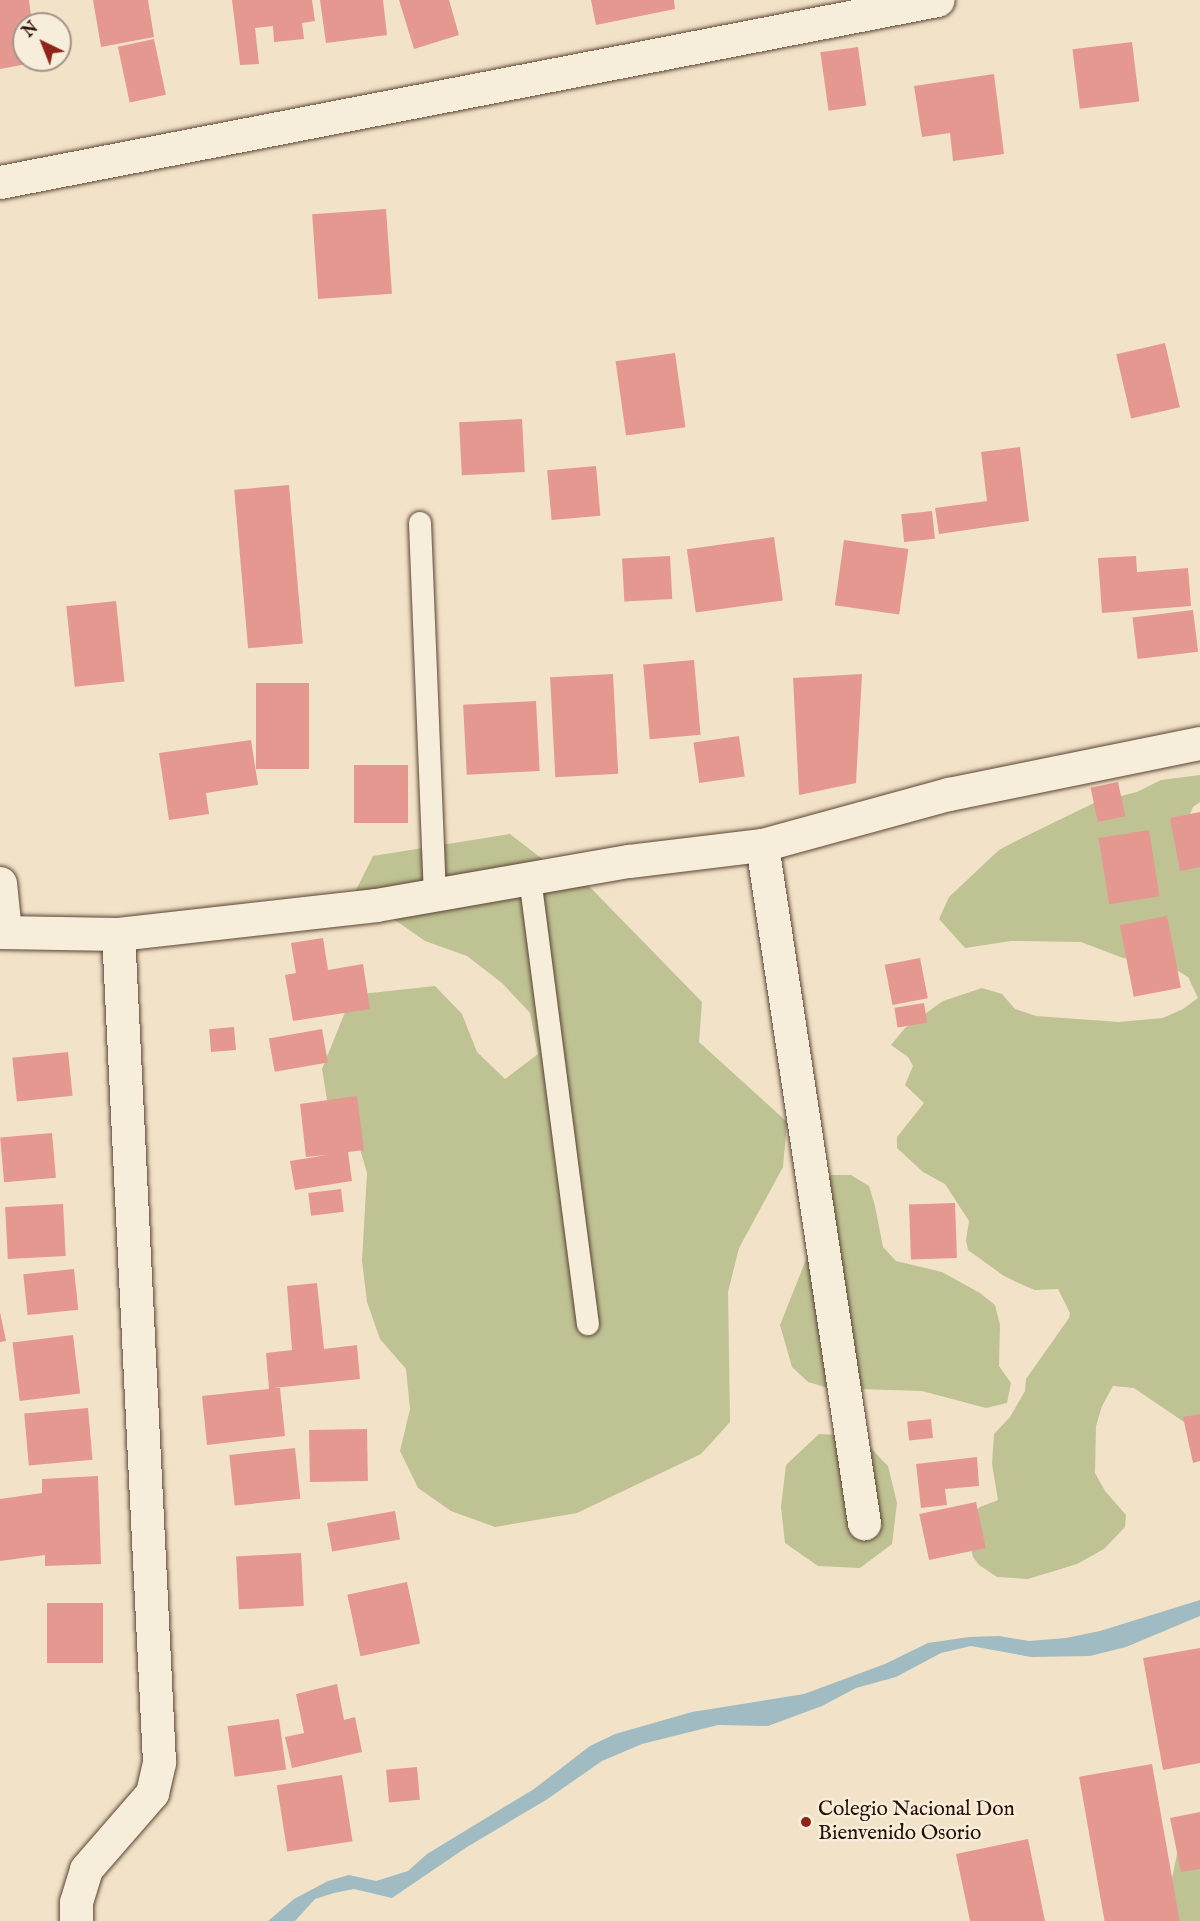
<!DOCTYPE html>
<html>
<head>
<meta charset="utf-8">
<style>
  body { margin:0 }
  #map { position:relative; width:1200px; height:1921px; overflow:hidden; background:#f2e3c8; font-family:"IM FELL English",serif }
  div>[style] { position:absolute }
  .green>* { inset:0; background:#bfc293 }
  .water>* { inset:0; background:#a0bbc1 }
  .building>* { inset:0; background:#e49890; transform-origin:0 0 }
  .roads { filter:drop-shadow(0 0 2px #5b4434) drop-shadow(0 0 2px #5b4434) }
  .lane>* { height:22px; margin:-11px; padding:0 11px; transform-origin:11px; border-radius:11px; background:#f7eddb }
  .street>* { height:33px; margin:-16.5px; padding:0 16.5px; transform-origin:16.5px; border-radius:16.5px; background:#f7eddb }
  .dots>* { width:16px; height:16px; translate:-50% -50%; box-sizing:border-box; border:3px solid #f7eddb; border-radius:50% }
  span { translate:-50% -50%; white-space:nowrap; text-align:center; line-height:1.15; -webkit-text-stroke:5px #f7eddb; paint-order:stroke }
  .poi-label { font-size:21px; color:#290f03 }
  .left { translate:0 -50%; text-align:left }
  .north { position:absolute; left:12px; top:12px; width:60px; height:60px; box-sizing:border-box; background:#f7eddb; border:2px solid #a59485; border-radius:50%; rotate:317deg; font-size:16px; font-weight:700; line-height:24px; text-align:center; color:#290f03 }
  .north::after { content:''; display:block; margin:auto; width:21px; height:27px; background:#8f2418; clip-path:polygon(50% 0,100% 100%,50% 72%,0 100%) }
</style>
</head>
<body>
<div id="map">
  <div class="green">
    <div style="clip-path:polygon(1200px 775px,1200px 802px,1193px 807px,1184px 827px,1200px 860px,1200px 1423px,1184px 1422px,1134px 1388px,1113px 1386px,1102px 1406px,1096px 1426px,1095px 1473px,1105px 1491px,1126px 1515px,1125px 1527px,1104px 1549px,1077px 1564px,1028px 1579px,997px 1577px,979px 1565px,973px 1557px,970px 1545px,972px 1515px,980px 1507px,998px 1500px,992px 1464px,994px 1434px,1010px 1417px,1025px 1391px,1026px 1379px,1069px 1318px,1070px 1313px,1058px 1289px,1035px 1290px,1025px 1286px,1004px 1276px,968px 1250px,966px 1240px,969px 1221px,945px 1184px,923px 1172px,897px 1148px,897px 1137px,924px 1103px,905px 1085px,913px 1066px,908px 1057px,891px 1045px,905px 1028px,943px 1001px,982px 988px,1002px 994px,1015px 1009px,1036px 1016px,1119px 1022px,1163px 1018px,1183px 1009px,1198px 998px,1188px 977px,1168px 965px,1123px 958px,1081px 942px,1011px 941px,965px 948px,939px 919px,949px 897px,999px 850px,1018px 840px,1096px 802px,1137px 792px,1161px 780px)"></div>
    <div style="clip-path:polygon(510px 834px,545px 861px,583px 880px,702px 1002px,699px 1042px,787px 1122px,783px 1167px,739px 1248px,728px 1292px,730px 1422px,701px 1454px,577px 1513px,495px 1527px,451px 1511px,418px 1488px,400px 1451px,410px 1409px,406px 1369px,380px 1339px,367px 1302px,362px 1261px,367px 1173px,356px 1135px,329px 1112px,322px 1069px,352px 995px,435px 986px,462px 1014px,477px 1052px,505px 1079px,538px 1054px,530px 1013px,502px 983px,467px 956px,425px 941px,355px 892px,373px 856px)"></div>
    <div style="clip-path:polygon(831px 1175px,851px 1175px,869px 1186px,875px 1206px,883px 1247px,896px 1261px,942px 1272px,980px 1293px,995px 1305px,1000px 1325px,999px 1366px,1011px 1383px,1007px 1403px,986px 1408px,922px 1391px,828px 1388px,808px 1382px,792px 1367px,780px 1325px,811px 1247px,820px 1192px)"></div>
    <div style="clip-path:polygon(819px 1434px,859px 1436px,888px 1466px,897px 1503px,892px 1544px,860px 1568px,818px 1566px,785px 1543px,781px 1507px,786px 1465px)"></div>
    <div style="clip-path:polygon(1200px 1844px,1200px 1921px,1171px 1921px,1170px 1888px,1177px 1854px)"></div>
  </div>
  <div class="water">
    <div style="clip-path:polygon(1200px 1600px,1200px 1616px,1126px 1647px,1090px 1656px,1031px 1657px,971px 1646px,941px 1653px,896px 1677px,856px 1688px,822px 1706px,768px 1726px,718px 1725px,642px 1744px,602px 1761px,546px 1800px,467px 1847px,392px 1898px,354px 1889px,334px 1893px,315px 1899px,295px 1921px,268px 1921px,294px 1899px,328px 1881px,349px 1875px,376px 1881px,408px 1871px,427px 1854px,534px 1789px,590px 1746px,615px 1734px,692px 1712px,804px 1694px,885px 1664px,928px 1643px,969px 1637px,999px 1636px,1029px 1641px,1066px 1638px,1100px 1631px)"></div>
  </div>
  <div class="building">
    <div style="clip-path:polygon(0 0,29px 0,32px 24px,24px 24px,24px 60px,38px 60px,38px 62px,0 69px)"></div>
    <div style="clip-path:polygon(93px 0,148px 0,154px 37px,101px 47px)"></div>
    <div style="clip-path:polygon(232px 0,312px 0,315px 21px,302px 23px,304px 39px,274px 42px,273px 26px,255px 28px,259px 64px,240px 65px)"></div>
    <div style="clip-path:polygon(320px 0,383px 0,387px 35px,326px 43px)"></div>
    <div style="clip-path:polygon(399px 0,449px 0,459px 35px,414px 49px)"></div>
    <div style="clip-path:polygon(591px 0,674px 0,675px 9px,596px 25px)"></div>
    <div style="left:154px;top:39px;width:57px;height:37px;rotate:78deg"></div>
    <div style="left:1132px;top:42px;width:60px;height:60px;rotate:83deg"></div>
    <div style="left:858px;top:47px;width:59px;height:38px;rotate:82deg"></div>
    <div style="clip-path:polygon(994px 74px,1004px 154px,953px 161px,950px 133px,922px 137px,914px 86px)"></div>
    <div style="left:386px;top:209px;width:85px;height:74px;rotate:86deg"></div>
    <div style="left:1165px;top:343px;width:66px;height:50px;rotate:77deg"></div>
    <div style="left:675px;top:353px;width:75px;height:60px;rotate:82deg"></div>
    <div style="left:522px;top:419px;width:53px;height:63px;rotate:87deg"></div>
    <div style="clip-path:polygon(1020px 447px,1029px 521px,939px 534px,935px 508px,987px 501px,981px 452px)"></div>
    <div style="left:596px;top:466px;width:50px;height:49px;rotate:85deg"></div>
    <div style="left:289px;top:485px;width:159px;height:55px;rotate:85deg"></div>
    <div style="left:932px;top:511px;width:28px;height:31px;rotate:84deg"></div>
    <div style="left:774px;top:537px;width:64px;height:88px;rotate:82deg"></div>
    <div style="left:844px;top:540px;width:65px;height:66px;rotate:8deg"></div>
    <div style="left:670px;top:556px;width:43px;height:48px;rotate:87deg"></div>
    <div style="clip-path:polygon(1136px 556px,1137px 572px,1188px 568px,1191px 606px,1102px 613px,1098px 558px)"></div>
    <div style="left:116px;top:601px;width:81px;height:50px;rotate:84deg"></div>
    <div style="left:1193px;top:610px;width:42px;height:61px;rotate:83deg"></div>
    <div style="left:694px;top:660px;width:75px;height:51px;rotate:85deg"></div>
    <div style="left:613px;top:674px;width:100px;height:63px;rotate:87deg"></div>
    <div style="clip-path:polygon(862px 674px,856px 783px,799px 795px,793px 678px)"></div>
    <div style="left:256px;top:683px;width:53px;height:86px"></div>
    <div style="left:536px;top:701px;width:70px;height:73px;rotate:87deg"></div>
    <div style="left:739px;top:736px;width:41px;height:46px;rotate:82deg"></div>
    <div style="clip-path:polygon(251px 740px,258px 785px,206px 793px,209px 814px,169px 820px,159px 753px)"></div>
    <div style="left:408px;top:765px;width:58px;height:54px;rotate:90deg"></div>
    <div style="left:1118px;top:782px;width:35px;height:28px;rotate:78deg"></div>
    <div style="clip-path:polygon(1200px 812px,1200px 867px,1180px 871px,1170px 818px)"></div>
    <div style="left:1149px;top:830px;width:67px;height:51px;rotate:81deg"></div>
    <div style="left:1167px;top:916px;width:73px;height:48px;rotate:79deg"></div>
    <div style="clip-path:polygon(323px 938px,328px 970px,363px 964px,370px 1009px,293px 1021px,285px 975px,296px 973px,291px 943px)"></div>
    <div style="left:920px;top:958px;width:41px;height:36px;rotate:79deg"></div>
    <div style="left:924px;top:1003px;width:20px;height:30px;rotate:81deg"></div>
    <div style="left:234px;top:1027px;width:23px;height:25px;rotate:85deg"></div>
    <div style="left:322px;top:1029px;width:34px;height:54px;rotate:80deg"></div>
    <div style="left:68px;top:1052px;width:44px;height:56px;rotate:84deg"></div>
    <div style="clip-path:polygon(357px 1096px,364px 1150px,348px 1152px,352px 1181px,295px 1190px,290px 1161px,327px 1155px,306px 1157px,300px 1104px)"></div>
    <div style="left:52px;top:1133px;width:45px;height:52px;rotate:85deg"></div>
    <div style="left:341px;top:1189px;width:23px;height:33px;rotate:83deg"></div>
    <div style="left:955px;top:1203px;width:55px;height:46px;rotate:88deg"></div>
    <div style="left:63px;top:1204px;width:52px;height:58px;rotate:87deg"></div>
    <div style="left:74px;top:1269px;width:41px;height:51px;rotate:84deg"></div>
    <div style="clip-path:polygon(317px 1283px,324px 1349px,357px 1345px,360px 1379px,273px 1388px,280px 1388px,285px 1436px,207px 1445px,202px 1396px,269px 1389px,266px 1353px,292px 1350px,287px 1286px)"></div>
    <div style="clip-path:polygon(0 1312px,6px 1341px,0 1342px)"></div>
    <div style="left:73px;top:1335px;width:59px;height:61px;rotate:83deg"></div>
    <div style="left:88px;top:1408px;width:52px;height:64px;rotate:85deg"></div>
    <div style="clip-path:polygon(1200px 1414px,1200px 1461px,1193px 1463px,1183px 1417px)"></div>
    <div style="left:931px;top:1419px;width:19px;height:24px;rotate:84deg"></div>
    <div style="left:367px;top:1429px;width:52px;height:58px;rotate:89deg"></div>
    <div style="left:295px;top:1448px;width:51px;height:66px;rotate:84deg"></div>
    <div style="clip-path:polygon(977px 1457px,979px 1486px,945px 1489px,947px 1505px,921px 1508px,916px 1464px)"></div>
    <div style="clip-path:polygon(98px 1476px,101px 1564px,45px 1566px,45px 1555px,0 1561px,0 1499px,42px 1493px,42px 1479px)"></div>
    <div style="left:976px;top:1502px;width:47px;height:58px;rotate:78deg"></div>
    <div style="left:395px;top:1511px;width:29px;height:69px;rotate:80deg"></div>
    <div style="left:301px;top:1553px;width:53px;height:65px;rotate:87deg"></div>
    <div style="left:407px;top:1582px;width:63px;height:61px;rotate:78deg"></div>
    <div style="left:103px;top:1603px;width:60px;height:56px;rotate:90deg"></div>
    <div style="clip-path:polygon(1200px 1648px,1200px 1763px,1163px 1770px,1143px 1658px)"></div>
    <div style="clip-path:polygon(337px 1684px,344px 1720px,355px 1717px,362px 1752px,292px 1768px,285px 1737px,304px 1733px,296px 1694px)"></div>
    <div style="left:279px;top:1719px;width:51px;height:52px;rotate:82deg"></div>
    <div style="left:1152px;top:1764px;width:160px;height:74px;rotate:80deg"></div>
    <div style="left:417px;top:1767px;width:33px;height:31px;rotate:85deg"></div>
    <div style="left:342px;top:1775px;width:67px;height:66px;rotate:81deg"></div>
    <div style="clip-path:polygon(1200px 1812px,1200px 1869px,1181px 1872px,1170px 1818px)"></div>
    <div style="clip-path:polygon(1028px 1839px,1045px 1921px,970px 1921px,956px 1854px)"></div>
  </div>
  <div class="roads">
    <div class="lane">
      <div style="left:420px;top:523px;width:372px;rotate:87.7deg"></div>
      <div style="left:530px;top:878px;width:450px;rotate:82.6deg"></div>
    </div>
    <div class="street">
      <div style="left:0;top:182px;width:955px;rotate:-10.99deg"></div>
      <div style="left:762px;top:845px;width:686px;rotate:81.44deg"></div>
      <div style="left:0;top:883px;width:49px;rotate:84.2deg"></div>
      <div style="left:0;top:932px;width:118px;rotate:1deg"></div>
      <div style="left:118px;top:934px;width:260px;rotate:-6.4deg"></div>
      <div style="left:376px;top:905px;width:257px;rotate:-9.9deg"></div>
      <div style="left:629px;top:861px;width:134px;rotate:-6.9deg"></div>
      <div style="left:762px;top:845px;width:194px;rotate:-15.3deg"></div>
      <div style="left:949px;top:794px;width:256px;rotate:-11.5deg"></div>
      <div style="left:76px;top:1921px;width:19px;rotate:-90deg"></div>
      <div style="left:76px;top:1902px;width:34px;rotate:-73deg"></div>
      <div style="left:86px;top:1869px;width:101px;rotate:-49deg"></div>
      <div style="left:152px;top:1793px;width:32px;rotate:-77deg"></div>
      <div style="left:159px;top:1762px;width:829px;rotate:-92.83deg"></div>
    </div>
  </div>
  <div class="dots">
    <div style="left:806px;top:1822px;background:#8f2418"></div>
  </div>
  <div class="poi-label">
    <span class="left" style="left:818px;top:1822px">Colegio Nacional Don<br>Bienvenido Osorio</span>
  </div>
  <div class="north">N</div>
</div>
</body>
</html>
